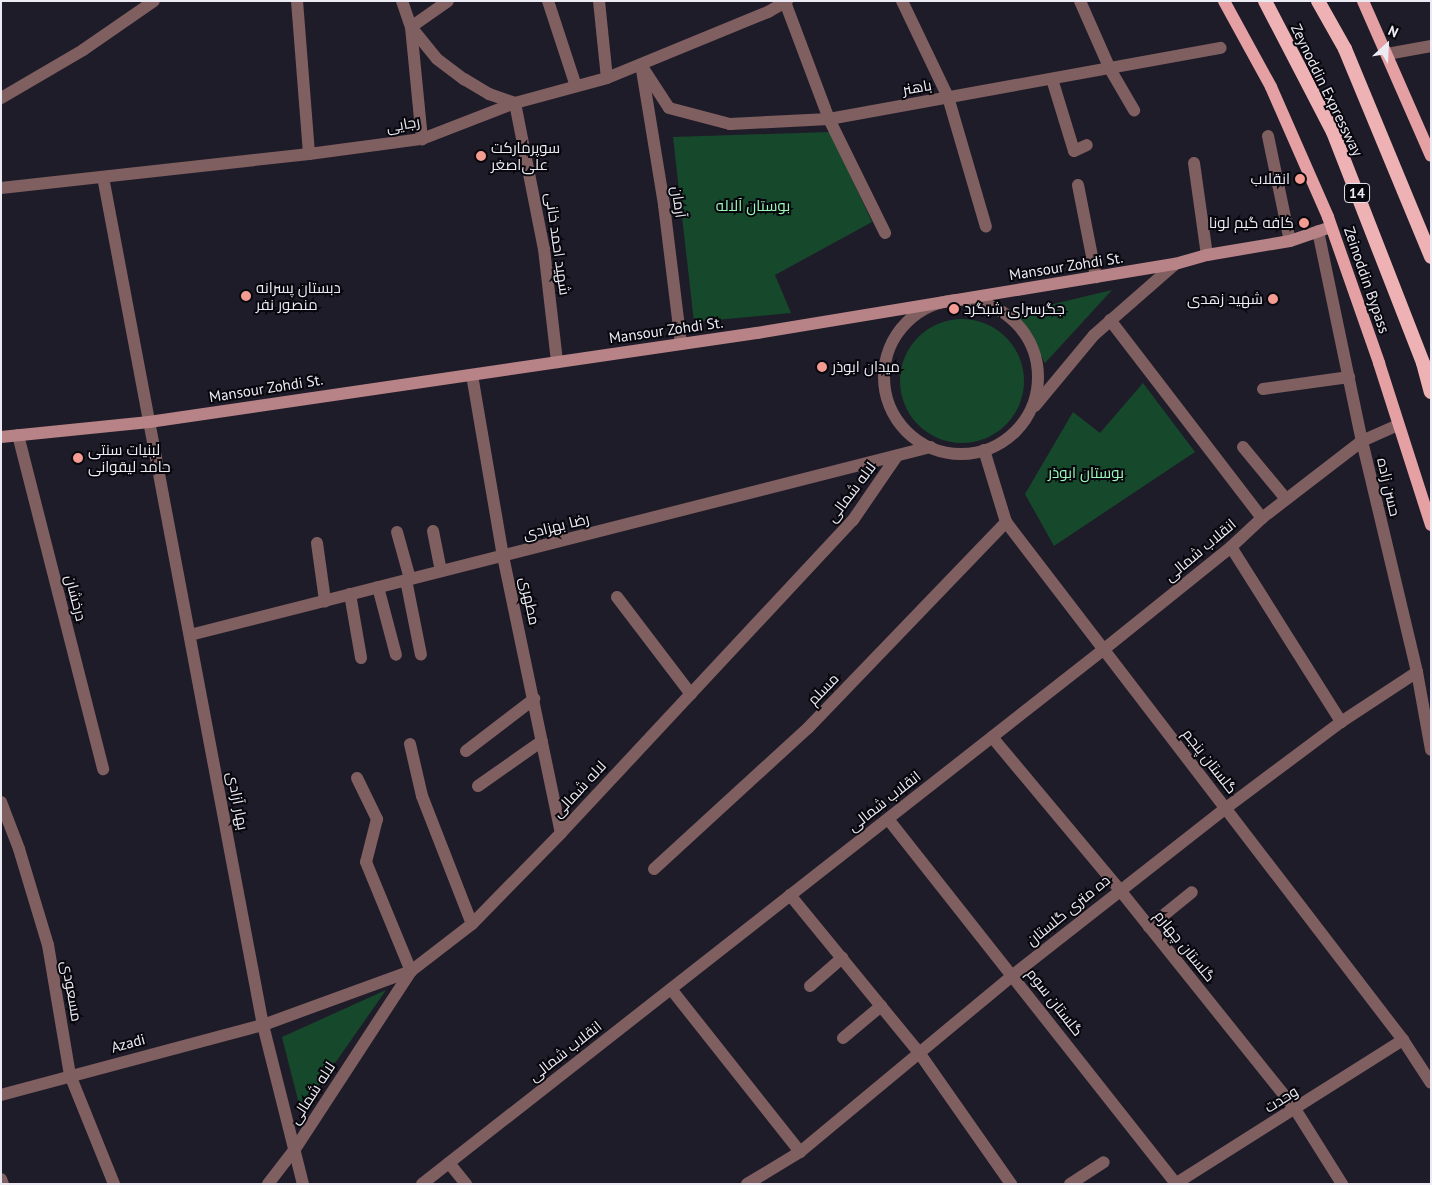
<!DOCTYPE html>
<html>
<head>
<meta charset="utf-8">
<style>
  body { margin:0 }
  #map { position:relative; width:1432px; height:1185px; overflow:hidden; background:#1f1c29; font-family:"PT Sans",Cairo,sans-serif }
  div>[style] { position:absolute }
  .green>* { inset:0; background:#16482b }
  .round { border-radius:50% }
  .minor>* { height:12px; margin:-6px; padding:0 6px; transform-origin:6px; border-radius:6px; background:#805f60 }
  .minor>.ring { margin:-6px; padding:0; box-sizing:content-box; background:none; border:12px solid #805f60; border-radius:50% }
  .secondary>* { height:12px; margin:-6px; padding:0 6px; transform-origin:6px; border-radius:6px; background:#b88386 }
  .primary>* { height:12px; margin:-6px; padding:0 6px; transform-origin:6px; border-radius:6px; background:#e4a0a3 }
  .trunk>* { height:14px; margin:-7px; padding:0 7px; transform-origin:7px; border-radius:7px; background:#eeb2b4 }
  .dots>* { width:14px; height:14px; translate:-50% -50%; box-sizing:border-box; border:2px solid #08070d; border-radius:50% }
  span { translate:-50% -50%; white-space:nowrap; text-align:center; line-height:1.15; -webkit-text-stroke:4px #08070d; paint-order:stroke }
  .shield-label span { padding:1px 4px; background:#08070d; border:1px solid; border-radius:4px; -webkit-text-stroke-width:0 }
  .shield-label { font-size:14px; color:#eceaf3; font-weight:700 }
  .street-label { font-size:15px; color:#eceaf3 }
  .poi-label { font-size:15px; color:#eceaf3 }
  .left { translate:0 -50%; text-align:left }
  .right { translate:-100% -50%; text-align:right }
  .park-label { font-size:15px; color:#99f9ba }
  .frame { position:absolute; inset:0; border:2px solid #eceaf3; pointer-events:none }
  .north { position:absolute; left:1362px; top:20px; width:50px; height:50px; -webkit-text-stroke:4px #08070d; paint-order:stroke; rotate:25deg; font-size:14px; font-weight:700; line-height:20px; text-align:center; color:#eceaf3 }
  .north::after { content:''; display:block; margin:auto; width:18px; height:22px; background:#eceaf3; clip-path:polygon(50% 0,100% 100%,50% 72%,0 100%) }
</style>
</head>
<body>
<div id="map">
  <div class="green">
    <div style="clip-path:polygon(830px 132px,872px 222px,775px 275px,791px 313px,694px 322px,673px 137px)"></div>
    <div style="clip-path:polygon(1112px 290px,1045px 363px,1016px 313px)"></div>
    <div class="round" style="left:900px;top:319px;width:124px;height:124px"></div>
    <div style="clip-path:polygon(1143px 383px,1195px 452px,1054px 546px,1025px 494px,1073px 412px,1100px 433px)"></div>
    <div style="clip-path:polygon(386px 990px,301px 1112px,282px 1037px)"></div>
  </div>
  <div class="minor">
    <div style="left:297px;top:1px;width:153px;rotate:85.5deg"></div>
    <div style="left:402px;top:1px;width:28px;rotate:71deg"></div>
    <div style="left:411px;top:27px;width:113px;rotate:84.4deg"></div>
    <div style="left:448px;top:1px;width:45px;rotate:144.9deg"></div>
    <div style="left:411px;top:27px;width:41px;rotate:50.9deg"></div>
    <div style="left:437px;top:59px;width:34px;rotate:37deg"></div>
    <div style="left:464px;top:79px;width:29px;rotate:31deg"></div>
    <div style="left:489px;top:94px;width:28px;rotate:19deg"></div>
    <div style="left:515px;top:103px;width:149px;rotate:78.8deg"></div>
    <div style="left:544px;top:249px;width:114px;rotate:83.4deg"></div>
    <div style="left:548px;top:1px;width:89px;rotate:71.8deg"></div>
    <div style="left:599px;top:1px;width:77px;rotate:84.1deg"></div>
    <div style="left:902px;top:1px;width:106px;rotate:64.4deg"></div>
    <div style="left:948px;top:97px;width:135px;rotate:73.7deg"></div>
    <div style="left:1080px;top:1px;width:74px;rotate:66.2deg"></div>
    <div style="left:1110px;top:69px;width:48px;rotate:59.7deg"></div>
    <div style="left:785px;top:2px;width:125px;rotate:69.4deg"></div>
    <div style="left:829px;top:119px;width:127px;rotate:63.8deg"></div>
    <div style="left:1387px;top:54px;width:45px;rotate:-10.3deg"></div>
    <div style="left:641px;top:65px;width:51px;rotate:56.9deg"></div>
    <div style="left:669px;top:108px;width:63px;rotate:14.7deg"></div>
    <div style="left:730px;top:124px;width:99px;rotate:-2.9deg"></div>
    <div style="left:829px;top:119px;width:398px;rotate:-10.3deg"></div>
    <div style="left:642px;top:70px;width:137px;rotate:80.7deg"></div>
    <div style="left:664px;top:205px;width:140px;rotate:83deg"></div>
    <div style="left:1052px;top:79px;width:75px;rotate:73deg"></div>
    <div style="left:1074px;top:151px;width:14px;rotate:-25deg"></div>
    <div style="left:1px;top:98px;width:95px;rotate:-30.3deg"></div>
    <div style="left:83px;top:50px;width:86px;rotate:-34.6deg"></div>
    <div style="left:1268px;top:136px;width:107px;rotate:78.2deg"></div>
    <div style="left:1194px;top:163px;width:93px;rotate:82deg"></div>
    <div style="left:103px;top:177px;width:863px;rotate:79.32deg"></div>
    <div style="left:263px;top:1025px;width:164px;rotate:75.9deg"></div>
    <div style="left:1078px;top:185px;width:94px;rotate:78.9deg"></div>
    <div style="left:1px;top:188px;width:310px;rotate:-6.3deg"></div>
    <div style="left:309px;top:154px;width:114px;rotate:-7.6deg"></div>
    <div style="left:422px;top:139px;width:100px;rotate:-21.2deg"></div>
    <div style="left:515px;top:103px;width:95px;rotate:-15.2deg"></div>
    <div style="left:607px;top:78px;width:174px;rotate:-22.3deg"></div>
    <div style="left:768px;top:12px;width:22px;rotate:-30deg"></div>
    <div style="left:1318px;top:231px;width:215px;rotate:78.2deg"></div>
    <div style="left:1362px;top:441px;width:237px;rotate:76.6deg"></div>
    <div style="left:1417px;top:672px;width:79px;rotate:79.8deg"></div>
    <div class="ring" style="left:884px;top:300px;width:142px;height:142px"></div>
    <div style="left:1110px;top:320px;width:250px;rotate:52.5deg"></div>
    <div style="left:472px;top:375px;width:184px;rotate:80.3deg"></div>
    <div style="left:503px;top:556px;width:283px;rotate:78.2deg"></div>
    <div style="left:1263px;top:389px;width:87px;rotate:-7.9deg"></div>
    <div style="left:1035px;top:406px;width:92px;rotate:-50.3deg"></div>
    <div style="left:1094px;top:335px;width:108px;rotate:-41.2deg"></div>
    <div style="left:18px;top:435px;width:345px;rotate:75.7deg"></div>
    <div style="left:1243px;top:447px;width:67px;rotate:50.4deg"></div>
    <div style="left:984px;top:450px;width:75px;rotate:73deg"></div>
    <div style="left:1006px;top:522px;width:653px;rotate:52.53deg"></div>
    <div style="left:1403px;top:1040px;width:51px;rotate:56.9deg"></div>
    <div style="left:433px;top:531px;width:41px;rotate:78.7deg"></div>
    <div style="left:397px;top:532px;width:49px;rotate:74.5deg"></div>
    <div style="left:317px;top:543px;width:59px;rotate:82.1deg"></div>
    <div style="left:1231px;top:547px;width:207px;rotate:57.8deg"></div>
    <div style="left:406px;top:580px;width:76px;rotate:78.7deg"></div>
    <div style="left:378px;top:587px;width:70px;rotate:75.2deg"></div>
    <div style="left:350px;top:594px;width:65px;rotate:80.2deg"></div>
    <div style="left:617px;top:597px;width:122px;rotate:52.7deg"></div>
    <div style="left:190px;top:635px;width:764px;rotate:-14.25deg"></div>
    <div style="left:992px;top:737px;width:198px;rotate:50.1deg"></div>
    <div style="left:1119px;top:889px;width:282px;rotate:51.3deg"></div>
    <div style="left:1295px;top:1109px;width:89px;rotate:57.9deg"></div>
    <div style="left:410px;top:744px;width:53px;rotate:77deg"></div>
    <div style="left:422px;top:796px;width:137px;rotate:68.7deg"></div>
    <div style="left:466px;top:751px;width:86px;rotate:-37.4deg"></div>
    <div style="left:357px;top:778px;width:46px;rotate:64deg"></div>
    <div style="left:377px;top:819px;width:44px;rotate:104.3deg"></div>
    <div style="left:366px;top:862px;width:118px;rotate:67.6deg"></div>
    <div style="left:478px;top:786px;width:78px;rotate:-35.1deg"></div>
    <div style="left:1px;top:802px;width:50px;rotate:69deg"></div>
    <div style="left:19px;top:849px;width:100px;rotate:73.2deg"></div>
    <div style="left:48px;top:945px;width:132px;rotate:80.4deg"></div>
    <div style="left:70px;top:1075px;width:118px;rotate:68deg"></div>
    <div style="left:888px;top:819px;width:465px;rotate:51.7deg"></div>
    <div style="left:654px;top:869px;width:209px;rotate:-42.5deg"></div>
    <div style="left:808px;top:728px;width:286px;rotate:-46.1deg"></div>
    <div style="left:790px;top:895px;width:205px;rotate:50.7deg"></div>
    <div style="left:920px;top:1054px;width:159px;rotate:55deg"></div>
    <div style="left:1149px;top:927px;width:55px;rotate:-39.1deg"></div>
    <div style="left:810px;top:986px;width:43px;rotate:-41.2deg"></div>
    <div style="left:671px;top:989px;width:208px;rotate:51.6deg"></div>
    <div style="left:843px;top:1038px;width:50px;rotate:-40.1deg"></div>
    <div style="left:1px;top:1095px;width:271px;rotate:-15deg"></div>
    <div style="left:263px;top:1025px;width:158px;rotate:-20deg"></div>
    <div style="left:449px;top:1163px;width:27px;rotate:51deg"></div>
    <div style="left:1px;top:1179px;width:5px;rotate:68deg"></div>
    <div style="left:268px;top:1184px;width:44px;rotate:-52.4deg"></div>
    <div style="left:295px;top:1149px;width:212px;rotate:-56.9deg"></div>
    <div style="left:411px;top:971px;width:77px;rotate:-37.6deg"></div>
    <div style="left:472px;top:924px;width:127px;rotate:-45.6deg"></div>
    <div style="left:561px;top:833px;width:428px;rotate:-47deg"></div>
    <div style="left:853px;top:520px;width:78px;rotate:-55.5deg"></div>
    <div style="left:422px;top:1184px;width:865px;rotate:-38.1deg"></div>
    <div style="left:1103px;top:650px;width:164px;rotate:-38.8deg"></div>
    <div style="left:1231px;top:547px;width:42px;rotate:-43.1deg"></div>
    <div style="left:1262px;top:518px;width:126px;rotate:-37.6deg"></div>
    <div style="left:1362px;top:441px;width:39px;rotate:-24deg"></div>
    <div style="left:747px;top:1184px;width:62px;rotate:-31.1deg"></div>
    <div style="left:800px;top:1152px;width:277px;rotate:-39.7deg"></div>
    <div style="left:1013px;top:975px;width:271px;rotate:-38.1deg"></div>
    <div style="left:1226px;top:808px;width:144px;rotate:-36.8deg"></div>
    <div style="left:1341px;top:722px;width:91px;rotate:-33.3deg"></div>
    <div style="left:1070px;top:1184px;width:40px;rotate:-32.9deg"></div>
    <div style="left:1175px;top:1184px;width:270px;rotate:-32.3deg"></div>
  </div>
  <div class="secondary">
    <div style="left:1px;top:437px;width:149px;rotate:-5.8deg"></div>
    <div style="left:149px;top:422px;width:614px;rotate:-8.33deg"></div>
    <div style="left:757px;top:333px;width:424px;rotate:-9.4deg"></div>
    <div style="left:1175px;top:264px;width:33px;rotate:-16deg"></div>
    <div style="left:1207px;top:255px;width:84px;rotate:-9.6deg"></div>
    <div style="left:1290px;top:241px;width:43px;rotate:-18.9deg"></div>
  </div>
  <div class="primary">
    <div style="left:1224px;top:1px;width:98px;rotate:61.3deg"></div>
    <div style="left:1271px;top:87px;width:142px;rotate:66.3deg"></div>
    <div style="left:1328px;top:217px;width:155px;rotate:70.7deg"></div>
    <div style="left:1379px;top:363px;width:170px;rotate:72.2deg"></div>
    <div style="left:1363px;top:1px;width:169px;rotate:66.3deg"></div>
  </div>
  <div class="trunk">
    <div style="left:1265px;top:1px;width:148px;rotate:62.6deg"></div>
    <div style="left:1333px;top:132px;width:248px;rotate:68.7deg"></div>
    <div style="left:1423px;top:363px;width:30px;rotate:75deg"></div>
    <div style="left:1318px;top:1px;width:55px;rotate:60.6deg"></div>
    <div style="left:1345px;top:49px;width:225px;rotate:67.5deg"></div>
  </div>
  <div class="dots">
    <div style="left:481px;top:156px;background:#f59c92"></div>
    <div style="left:1300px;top:179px;background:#f59c92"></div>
    <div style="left:1304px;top:223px;background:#f59c92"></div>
    <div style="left:246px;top:296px;background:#f59c92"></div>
    <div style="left:1273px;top:299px;background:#f59c92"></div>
    <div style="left:954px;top:309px;background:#f59c92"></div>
    <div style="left:822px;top:367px;background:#f59c92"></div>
    <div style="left:78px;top:458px;background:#f59c92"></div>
  </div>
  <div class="shield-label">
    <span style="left:1357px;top:193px">14</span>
  </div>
  <div class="street-label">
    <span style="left:917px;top:87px;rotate:-10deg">باهنر</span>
    <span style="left:1327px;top:90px;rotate:64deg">Zeynoddin Expressway</span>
    <span style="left:403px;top:124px;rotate:-10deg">رجایی</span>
    <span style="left:679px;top:202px;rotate:82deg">آرمان</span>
    <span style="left:558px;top:244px;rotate:82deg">شهید احمد خانی</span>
    <span style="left:1066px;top:266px;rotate:-9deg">Mansour Zohdi St.</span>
    <span style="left:1367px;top:280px;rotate:71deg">Zeinoddin Bypass</span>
    <span style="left:666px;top:330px;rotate:-8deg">Mansour Zohdi St.</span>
    <span style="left:266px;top:388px;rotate:-9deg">Mansour Zohdi St.</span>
    <span style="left:1389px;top:487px;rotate:77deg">حسن زاده</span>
    <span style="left:851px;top:492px;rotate:-53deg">لاله شمالی</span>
    <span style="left:556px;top:526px;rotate:-14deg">رضا بهزادی</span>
    <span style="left:1200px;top:550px;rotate:-40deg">انقلاب شمالی</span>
    <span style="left:76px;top:598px;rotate:76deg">درخشان</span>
    <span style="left:530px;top:601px;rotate:78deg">مطهری</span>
    <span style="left:823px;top:689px;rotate:-46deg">مسلم</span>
    <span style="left:1210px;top:761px;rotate:52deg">گلستان پنجم</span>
    <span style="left:579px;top:789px;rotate:-47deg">لاله شمالی</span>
    <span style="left:238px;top:801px;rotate:79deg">بهار آزادی</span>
    <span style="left:884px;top:801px;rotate:-38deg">انقلاب شمالی</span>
    <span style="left:1068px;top:910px;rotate:-39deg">ده متری گلستان</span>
    <span style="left:1185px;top:946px;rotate:51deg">گلستان چهارم</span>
    <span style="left:72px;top:991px;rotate:80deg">مسعودی</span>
    <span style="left:1055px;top:1002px;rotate:52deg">گلستان سوم</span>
    <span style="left:128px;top:1043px;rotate:-15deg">Azadi</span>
    <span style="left:565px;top:1051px;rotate:-38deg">انقلاب شمالی</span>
    <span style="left:312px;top:1093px;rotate:-57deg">لاله شمالی</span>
    <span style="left:1281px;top:1099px;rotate:-32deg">وحدت</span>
  </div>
  <div class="poi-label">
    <span class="left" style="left:491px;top:156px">سوپرمارکت<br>علی‌اصغر</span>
    <span class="right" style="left:1290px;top:179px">انقلاب</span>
    <span class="right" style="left:1294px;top:223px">کافه گیم لونا</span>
    <span class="left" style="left:256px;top:296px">دبستان پسرانه<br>منصور نفر</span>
    <span class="right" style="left:1263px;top:299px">شهید زهدی</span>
    <span class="left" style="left:964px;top:309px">جگرسرای شبگرد</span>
    <span class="left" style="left:832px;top:367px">میدان ابوذر</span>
    <span class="left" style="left:88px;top:458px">لبنیات سنتی<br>حامد لیقوانی</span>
  </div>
  <div class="park-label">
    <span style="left:753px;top:206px">بوستان آلاله</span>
    <span style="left:1086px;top:473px">بوستان ابوذر</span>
  </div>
  <div class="frame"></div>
  <div class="north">N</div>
</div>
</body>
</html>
